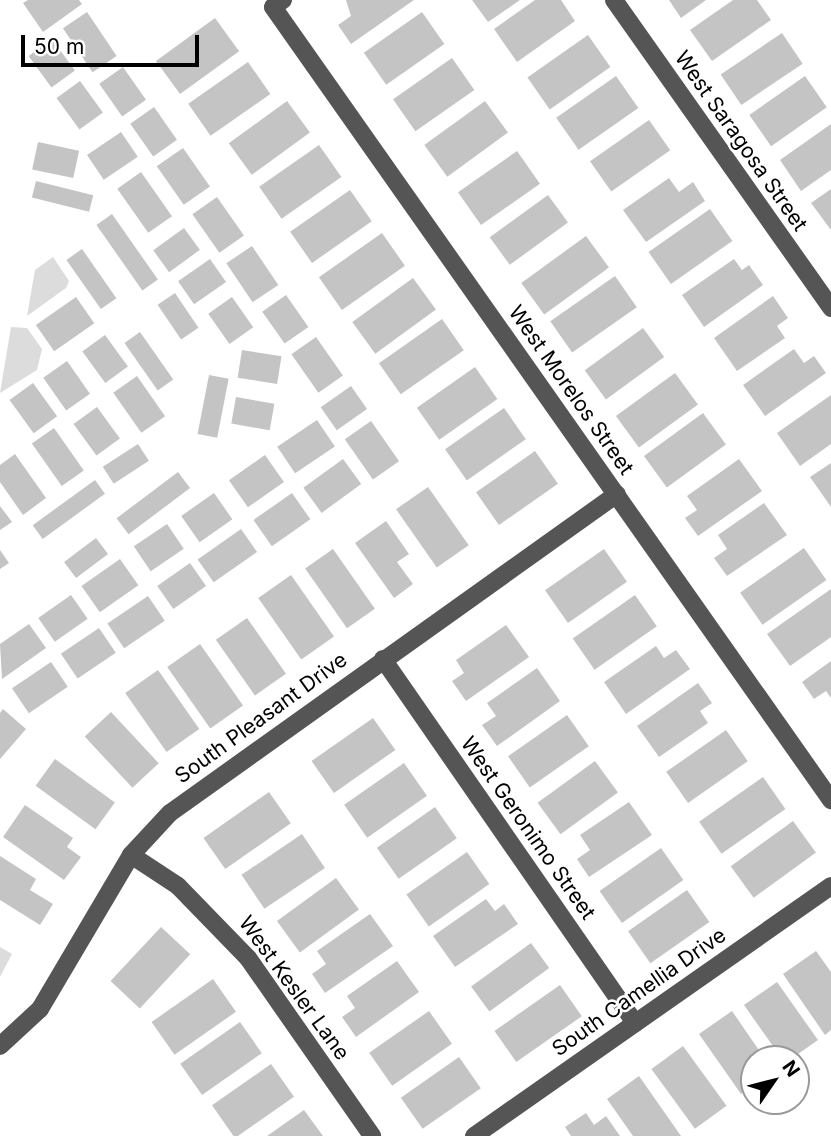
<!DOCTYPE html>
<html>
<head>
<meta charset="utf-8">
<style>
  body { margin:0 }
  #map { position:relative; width:831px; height:1136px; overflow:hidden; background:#fff; font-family:Inter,sans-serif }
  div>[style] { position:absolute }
  .green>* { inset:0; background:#dcdcdc }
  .building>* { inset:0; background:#c4c4c4; transform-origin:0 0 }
  .minor>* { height:18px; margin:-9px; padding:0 9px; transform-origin:9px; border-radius:9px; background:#555 }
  span { translate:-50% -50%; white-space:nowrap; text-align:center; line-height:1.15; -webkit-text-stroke:5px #fff; paint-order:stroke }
  .street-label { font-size:21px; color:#000 }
  .north { position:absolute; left:740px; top:1045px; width:70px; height:70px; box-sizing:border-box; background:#fff; border:2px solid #999; border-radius:50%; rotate:55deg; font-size:19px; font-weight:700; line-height:28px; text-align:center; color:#000 }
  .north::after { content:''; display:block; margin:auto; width:24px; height:32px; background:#000; clip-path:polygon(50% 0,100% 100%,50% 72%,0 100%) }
  .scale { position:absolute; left:21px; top:35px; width:178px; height:32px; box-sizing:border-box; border:4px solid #000; border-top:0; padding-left:9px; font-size:21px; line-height:24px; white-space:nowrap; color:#000; -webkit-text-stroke:5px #fff; paint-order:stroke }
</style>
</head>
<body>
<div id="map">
  <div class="green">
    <div style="clip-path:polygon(53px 257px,69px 281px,66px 288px,27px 316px,35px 270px)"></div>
    <div style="clip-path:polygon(11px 327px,27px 328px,42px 349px,37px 370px,0 393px)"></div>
    <div style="clip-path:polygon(0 947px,12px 954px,0 977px)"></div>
  </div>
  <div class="building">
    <div style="clip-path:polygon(28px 0,79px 0,82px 4px,43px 32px,23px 3px)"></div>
    <div style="clip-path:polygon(346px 0,414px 0,351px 44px,338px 25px,351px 16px)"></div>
    <div style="clip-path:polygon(472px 0,520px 0,488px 22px)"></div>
    <div style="clip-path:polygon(535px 0,561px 0,575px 21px,517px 62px,494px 29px)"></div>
    <div style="clip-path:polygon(669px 0,706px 0,681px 18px)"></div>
    <div style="clip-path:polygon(733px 0,757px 0,771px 20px,712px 61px,690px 30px)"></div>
    <div style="left:87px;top:12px;width:53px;height:29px;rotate:56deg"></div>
    <div style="left:422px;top:12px;width:39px;height:71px;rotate:55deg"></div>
    <div style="left:215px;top:18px;width:41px;height:73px;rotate:54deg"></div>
    <div style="left:782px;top:33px;width:37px;height:74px;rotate:56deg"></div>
    <div style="left:588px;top:35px;width:39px;height:74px;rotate:55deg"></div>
    <div style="left:52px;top:39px;width:39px;height:29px;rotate:54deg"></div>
    <div style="left:452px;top:58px;width:39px;height:72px;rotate:55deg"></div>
    <div style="left:248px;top:62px;width:39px;height:73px;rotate:55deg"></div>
    <div style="left:123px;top:67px;width:40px;height:29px;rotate:55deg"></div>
    <div style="left:616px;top:76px;width:39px;height:73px;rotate:55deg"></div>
    <div style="left:805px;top:76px;width:38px;height:68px;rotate:55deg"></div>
    <div style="left:80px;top:81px;width:39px;height:29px;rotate:54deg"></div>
    <div style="left:287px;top:101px;width:39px;height:72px;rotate:54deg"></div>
    <div style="left:485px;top:101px;width:39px;height:75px;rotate:54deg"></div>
    <div style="left:154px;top:107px;width:40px;height:29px;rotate:55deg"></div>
    <div style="left:649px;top:120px;width:37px;height:72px;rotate:55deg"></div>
    <div style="clip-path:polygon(831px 124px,831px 170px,801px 191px,780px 160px)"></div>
    <div style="left:121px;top:132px;width:30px;height:41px;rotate:56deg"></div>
    <div style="left:38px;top:142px;width:42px;height:28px;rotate:12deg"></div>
    <div style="left:319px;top:145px;width:39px;height:73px;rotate:55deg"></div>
    <div style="left:183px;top:148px;width:47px;height:32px;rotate:55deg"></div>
    <div style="left:517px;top:151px;width:40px;height:72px;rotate:55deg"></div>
    <div style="left:141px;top:172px;width:54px;height:29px;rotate:55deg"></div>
    <div style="clip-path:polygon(669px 178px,679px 192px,693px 182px,705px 201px,646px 242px,623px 210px)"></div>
    <div style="left:36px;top:181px;width:59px;height:17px;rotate:14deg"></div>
    <div style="clip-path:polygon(831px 189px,831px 230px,811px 203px)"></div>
    <div style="left:350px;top:190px;width:38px;height:73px;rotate:55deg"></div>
    <div style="left:548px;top:195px;width:34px;height:72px;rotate:54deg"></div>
    <div style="left:217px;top:197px;width:47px;height:30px;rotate:55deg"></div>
    <div style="left:710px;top:209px;width:39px;height:75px;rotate:55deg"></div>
    <div style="left:112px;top:214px;width:80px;height:19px;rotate:55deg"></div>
    <div style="left:184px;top:228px;width:27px;height:38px;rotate:54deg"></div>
    <div style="left:382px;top:233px;width:40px;height:77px;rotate:55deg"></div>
    <div style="left:586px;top:236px;width:39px;height:80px;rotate:54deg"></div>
    <div style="left:252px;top:246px;width:47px;height:31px;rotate:56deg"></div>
    <div style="left:82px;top:249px;width:60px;height:19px;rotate:55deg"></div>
    <div style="left:210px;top:259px;width:28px;height:39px;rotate:55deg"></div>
    <div style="clip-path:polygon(734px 259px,742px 270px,749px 265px,763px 285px,704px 327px,682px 295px)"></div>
    <div style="left:615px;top:276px;width:38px;height:79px;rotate:55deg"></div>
    <div style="left:413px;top:278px;width:39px;height:75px;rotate:54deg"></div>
    <div style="left:175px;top:293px;width:42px;height:21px;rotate:56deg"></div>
    <div style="left:286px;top:295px;width:39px;height:29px;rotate:55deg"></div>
    <div style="clip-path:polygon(773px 296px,788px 318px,777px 326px,785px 338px,737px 371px,714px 338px)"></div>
    <div style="left:76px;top:297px;width:32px;height:49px;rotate:55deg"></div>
    <div style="left:232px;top:297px;width:37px;height:29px;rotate:55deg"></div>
    <div style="left:442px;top:319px;width:38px;height:77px;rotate:55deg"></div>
    <div style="left:643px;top:328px;width:36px;height:72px;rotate:54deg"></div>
    <div style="left:140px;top:332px;width:58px;height:19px;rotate:55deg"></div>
    <div style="left:105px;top:335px;width:39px;height:28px;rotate:54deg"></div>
    <div style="left:316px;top:337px;width:47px;height:30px;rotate:55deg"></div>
    <div style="clip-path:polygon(794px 349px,804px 363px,814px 356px,826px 373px,765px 416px,743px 385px)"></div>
    <div style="left:242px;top:350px;width:40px;height:28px;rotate:9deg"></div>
    <div style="left:67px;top:361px;width:40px;height:29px;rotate:55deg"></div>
    <div style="left:475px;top:367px;width:39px;height:71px;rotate:55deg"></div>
    <div style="left:675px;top:373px;width:39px;height:73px;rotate:54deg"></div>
    <div style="left:209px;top:375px;width:20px;height:60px;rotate:11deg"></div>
    <div style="left:137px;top:376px;width:49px;height:29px;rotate:55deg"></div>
    <div style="left:33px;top:383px;width:41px;height:29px;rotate:54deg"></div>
    <div style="left:351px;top:386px;width:28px;height:37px;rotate:55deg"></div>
    <div style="clip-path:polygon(831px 395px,831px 444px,800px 466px,777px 433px)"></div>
    <div style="left:236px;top:397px;width:39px;height:27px;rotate:10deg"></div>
    <div style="left:97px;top:407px;width:39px;height:29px;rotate:54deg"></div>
    <div style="left:504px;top:408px;width:38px;height:72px;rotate:55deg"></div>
    <div style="left:703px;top:413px;width:39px;height:73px;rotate:54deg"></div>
    <div style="left:317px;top:420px;width:32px;height:48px;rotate:56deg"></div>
    <div style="left:371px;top:421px;width:49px;height:32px;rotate:55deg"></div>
    <div style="left:54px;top:428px;width:52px;height:27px;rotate:55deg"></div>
    <div style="left:138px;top:444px;width:20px;height:42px;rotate:57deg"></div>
    <div style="left:535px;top:451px;width:40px;height:72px;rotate:55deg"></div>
    <div style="clip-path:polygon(15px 454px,46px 498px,23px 515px,0 482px,0 465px)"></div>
    <div style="left:265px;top:455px;width:33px;height:44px;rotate:55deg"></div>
    <div style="left:343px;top:459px;width:31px;height:49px;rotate:54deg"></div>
    <div style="clip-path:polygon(739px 459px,762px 491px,698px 536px,685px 518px,697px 510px,687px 496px)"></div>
    <div style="clip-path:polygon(831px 463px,831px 507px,810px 477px)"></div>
    <div style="left:178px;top:472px;width:20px;height:77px;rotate:53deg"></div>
    <div style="left:95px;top:480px;width:17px;height:77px;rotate:54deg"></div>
    <div style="left:428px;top:487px;width:71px;height:39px;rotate:55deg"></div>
    <div style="left:214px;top:493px;width:32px;height:40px;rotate:55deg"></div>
    <div style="left:292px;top:493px;width:32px;height:47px;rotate:55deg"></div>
    <div style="clip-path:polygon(764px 503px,787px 535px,727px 576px,714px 558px,727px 549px,718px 535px)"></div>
    <div style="clip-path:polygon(0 506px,12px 522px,0 530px)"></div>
    <div style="clip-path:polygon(386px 521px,409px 554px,397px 562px,413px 584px,394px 598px,355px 543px)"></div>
    <div style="left:167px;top:524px;width:30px;height:40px;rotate:56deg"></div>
    <div style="left:241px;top:529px;width:28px;height:53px;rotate:55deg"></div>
    <div style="left:96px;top:538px;width:20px;height:40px;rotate:53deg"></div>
    <div style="left:804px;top:548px;width:39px;height:78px;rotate:55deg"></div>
    <div style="left:333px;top:549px;width:73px;height:34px;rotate:55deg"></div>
    <div style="left:604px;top:549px;width:40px;height:72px;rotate:55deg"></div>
    <div style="clip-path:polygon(0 550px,9px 563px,0 569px)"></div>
    <div style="left:120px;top:559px;width:32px;height:47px;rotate:55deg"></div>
    <div style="left:190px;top:563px;width:28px;height:40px;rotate:55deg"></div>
    <div style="left:291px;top:575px;width:75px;height:40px;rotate:55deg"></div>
    <div style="clip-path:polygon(831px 589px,831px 637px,790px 666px,767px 634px)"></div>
    <div style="left:71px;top:595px;width:29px;height:40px;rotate:55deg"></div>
    <div style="left:635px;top:595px;width:38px;height:76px;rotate:55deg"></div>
    <div style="left:148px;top:596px;width:30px;height:49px;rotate:56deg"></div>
    <div style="left:247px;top:618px;width:68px;height:38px;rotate:55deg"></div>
    <div style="clip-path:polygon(29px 624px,46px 648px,2px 679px,0 644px)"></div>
    <div style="clip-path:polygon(506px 625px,529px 657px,466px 701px,452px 681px,464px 673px,456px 660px)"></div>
    <div style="left:99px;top:628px;width:30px;height:46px;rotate:56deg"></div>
    <div style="left:200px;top:644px;width:75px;height:40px;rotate:55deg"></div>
    <div style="clip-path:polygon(656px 646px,664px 658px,676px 650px,690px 669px,626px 714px,604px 682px)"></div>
    <div style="clip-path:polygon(831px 661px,831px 698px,826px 691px,814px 699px,802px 682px)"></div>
    <div style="left:51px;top:662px;width:30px;height:47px;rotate:56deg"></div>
    <div style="clip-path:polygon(537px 668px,560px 701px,497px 746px,482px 725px,496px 716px,487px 703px)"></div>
    <div style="left:158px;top:670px;width:72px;height:40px;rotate:55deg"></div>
    <div style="clip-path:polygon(698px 683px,712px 703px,700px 711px,708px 723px,659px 757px,637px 726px)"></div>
    <div style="clip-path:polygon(3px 709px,26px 729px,0 759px,0 713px)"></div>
    <div style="left:111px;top:712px;width:70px;height:36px;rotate:47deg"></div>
    <div style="left:567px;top:715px;width:38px;height:72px;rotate:55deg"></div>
    <div style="left:373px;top:718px;width:39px;height:75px;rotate:55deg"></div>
    <div style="left:726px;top:730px;width:38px;height:73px;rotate:55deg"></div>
    <div style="left:55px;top:759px;width:74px;height:33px;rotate:36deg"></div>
    <div style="left:595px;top:761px;width:39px;height:71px;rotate:54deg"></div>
    <div style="left:404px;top:763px;width:40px;height:73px;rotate:55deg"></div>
    <div style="left:763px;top:777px;width:39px;height:78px;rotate:55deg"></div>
    <div style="left:269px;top:792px;width:38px;height:80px;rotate:55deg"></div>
    <div style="clip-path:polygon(629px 802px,652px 835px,589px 877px,577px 859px,590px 850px,580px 835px)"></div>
    <div style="clip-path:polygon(25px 805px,73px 838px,67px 847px,81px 857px,64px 880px,3px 837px)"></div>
    <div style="left:435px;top:807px;width:38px;height:71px;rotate:55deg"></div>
    <div style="left:793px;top:821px;width:39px;height:77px;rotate:54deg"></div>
    <div style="left:302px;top:834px;width:41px;height:73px;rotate:56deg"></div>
    <div style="left:661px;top:848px;width:39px;height:75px;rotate:55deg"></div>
    <div style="left:467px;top:852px;width:39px;height:74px;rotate:55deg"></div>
    <div style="clip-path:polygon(0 856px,36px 879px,30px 890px,53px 904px,40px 925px,0 900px)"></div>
    <div style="left:336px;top:878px;width:39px;height:73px;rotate:54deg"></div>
    <div style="left:687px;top:890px;width:39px;height:72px;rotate:55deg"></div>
    <div style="clip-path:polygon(486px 899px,495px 911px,504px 904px,518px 924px,455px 967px,433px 936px)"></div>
    <div style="clip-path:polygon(370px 914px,393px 946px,325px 993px,312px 974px,326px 964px,317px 951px)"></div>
    <div style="left:161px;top:927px;width:40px;height:74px;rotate:43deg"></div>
    <div style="left:531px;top:943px;width:31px;height:74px;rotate:54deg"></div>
    <div style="clip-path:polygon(816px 951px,831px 972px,831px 1030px,825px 1035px,783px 974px)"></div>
    <div style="clip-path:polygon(397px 961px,419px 992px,356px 1037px,342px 1017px,355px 1008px,347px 996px)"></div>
    <div style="left:213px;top:979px;width:40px;height:75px;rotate:55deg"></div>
    <div style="clip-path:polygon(777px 982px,818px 1040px,791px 1059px,782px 1059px,744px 1005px)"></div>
    <div style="left:560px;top:985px;width:38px;height:80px;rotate:55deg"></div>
    <div style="left:429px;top:1011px;width:40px;height:73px;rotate:55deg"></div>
    <div style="clip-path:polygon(732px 1011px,765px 1059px,754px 1059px,754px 1085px,741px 1094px,699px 1034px)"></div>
    <div style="left:240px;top:1022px;width:38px;height:73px;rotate:55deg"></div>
    <div style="left:683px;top:1046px;width:74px;height:39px;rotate:54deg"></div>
    <div style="left:459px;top:1057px;width:38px;height:71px;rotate:55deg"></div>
    <div style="left:271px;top:1064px;width:40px;height:72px;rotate:55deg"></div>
    <div style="clip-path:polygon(639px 1076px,681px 1136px,633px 1136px,607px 1099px)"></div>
    <div style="clip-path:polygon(304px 1110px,323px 1136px,267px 1136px)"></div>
    <div style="clip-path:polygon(586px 1113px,594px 1125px,606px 1116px,620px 1136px,571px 1136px,565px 1127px)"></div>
  </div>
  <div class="minor">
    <div style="left:283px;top:0;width:12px;rotate:145deg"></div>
    <div style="left:273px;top:7px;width:970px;rotate:54.87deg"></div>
    <div style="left:614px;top:0;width:377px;rotate:54.8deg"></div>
    <div style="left:383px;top:659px;width:443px;rotate:55.3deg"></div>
    <div style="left:131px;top:855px;width:56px;rotate:33.4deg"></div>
    <div style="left:178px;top:886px;width:100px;rotate:45.8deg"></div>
    <div style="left:248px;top:958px;width:217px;rotate:55.1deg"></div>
    <div style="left:0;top:1046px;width:54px;rotate:-42.8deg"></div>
    <div style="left:40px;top:1009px;width:179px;rotate:-59.4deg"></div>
    <div style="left:131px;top:855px;width:57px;rotate:-47.1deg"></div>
    <div style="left:170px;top:813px;width:549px;rotate:-35.51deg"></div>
    <div style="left:474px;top:1136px;width:436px;rotate:-35deg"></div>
  </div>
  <div class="street-label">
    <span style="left:741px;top:141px;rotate:55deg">West Saragosa Street</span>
    <span style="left:571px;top:390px;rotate:55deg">West Morelos Street</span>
    <span style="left:261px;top:718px;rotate:-36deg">South Pleasant Drive</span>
    <span style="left:528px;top:828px;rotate:55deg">West Geronimo Street</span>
    <span style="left:294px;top:988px;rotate:54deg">West Kesler Lane</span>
    <span style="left:639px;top:992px;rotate:-35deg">South Camellia Drive</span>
  </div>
  <div class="north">N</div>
  <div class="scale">50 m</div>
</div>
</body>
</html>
